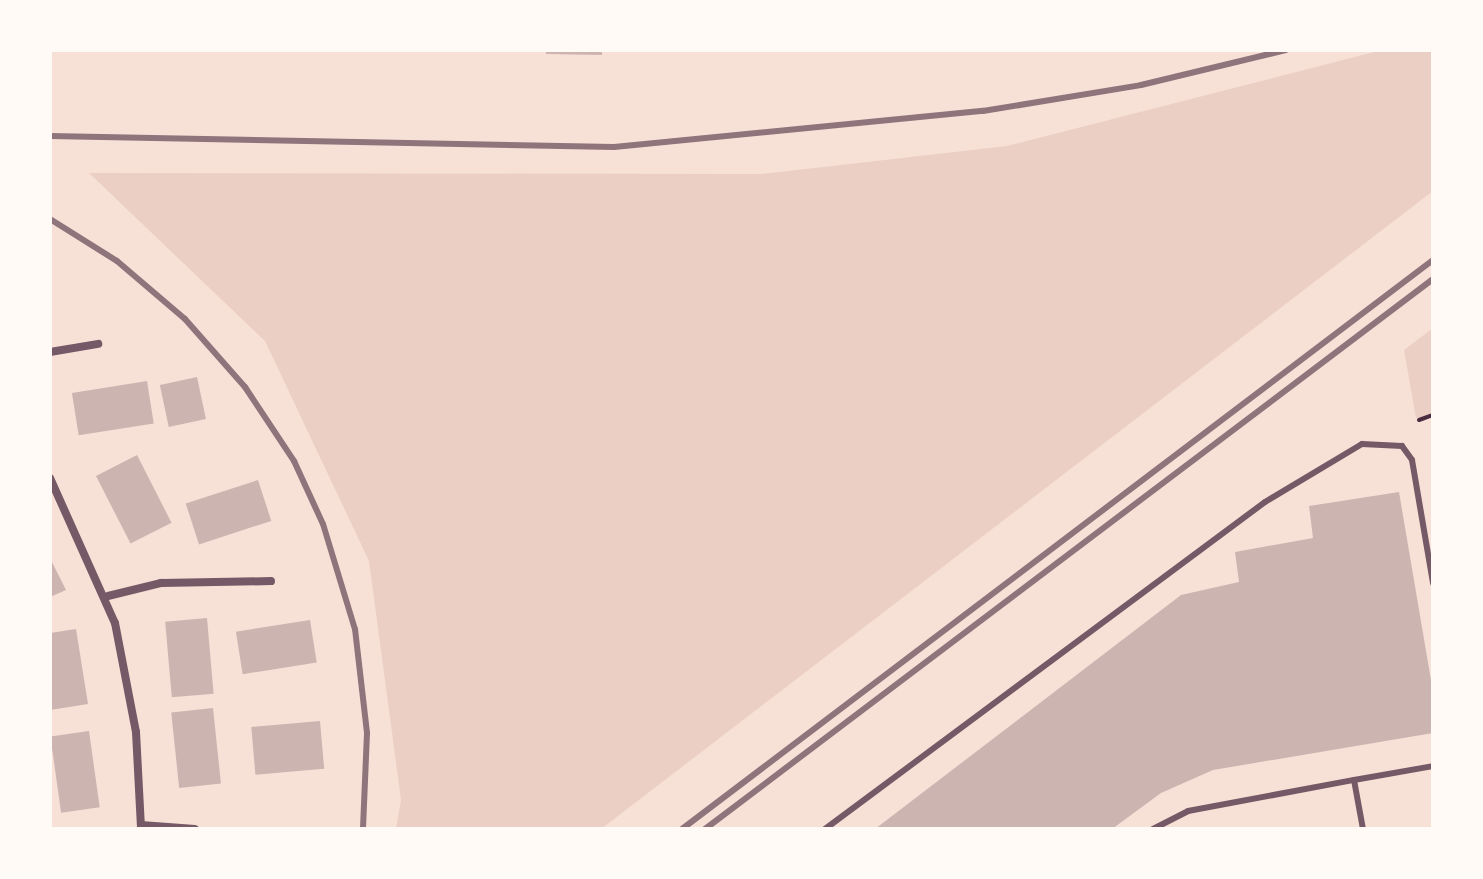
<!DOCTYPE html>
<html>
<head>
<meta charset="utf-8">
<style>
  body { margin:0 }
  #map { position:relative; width:1483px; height:879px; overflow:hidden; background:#f7e1d7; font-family:Ubuntu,sans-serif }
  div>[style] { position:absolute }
  .green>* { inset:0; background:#ebcfc5 }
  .building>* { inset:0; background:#ccb4b1; transform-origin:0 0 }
  .path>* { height:4px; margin:-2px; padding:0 2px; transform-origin:2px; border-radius:2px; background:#4a2c40 }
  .service>* { height:6px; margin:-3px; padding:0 3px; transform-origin:3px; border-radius:3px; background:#755966 }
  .minor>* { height:8px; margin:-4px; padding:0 4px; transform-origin:4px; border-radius:4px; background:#755966 }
  .rail>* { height:6px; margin:-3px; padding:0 3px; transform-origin:3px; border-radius:3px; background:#8f747c }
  span { translate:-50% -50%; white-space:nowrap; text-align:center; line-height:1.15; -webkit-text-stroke:6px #fffaf5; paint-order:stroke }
  .frame { position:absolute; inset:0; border:52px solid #fffaf5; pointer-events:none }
</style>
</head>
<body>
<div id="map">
  <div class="green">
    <div style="clip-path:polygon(1382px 50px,1433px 50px,1433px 191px,601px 829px,396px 829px,401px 800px,369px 561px,265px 341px,89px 173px,761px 174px,1007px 146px)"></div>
    <div style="clip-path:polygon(1433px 328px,1433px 417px,1416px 418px,1404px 350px)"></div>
  </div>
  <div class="building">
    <div style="clip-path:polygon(546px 50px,602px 50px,602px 55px,546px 54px)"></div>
    <div style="left:197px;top:377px;width:43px;height:38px;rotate:78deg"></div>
    <div style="left:147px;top:381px;width:43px;height:76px;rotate:81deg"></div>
    <div style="left:137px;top:455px;width:76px;height:46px;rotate:63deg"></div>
    <div style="left:258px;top:480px;width:43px;height:76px;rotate:72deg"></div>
    <div style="clip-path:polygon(1399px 492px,1433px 692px,1433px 733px,1213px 770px,1161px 793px,1112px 829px,875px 829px,1181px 595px,1239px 582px,1235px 552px,1313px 538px,1309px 506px)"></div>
    <div style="clip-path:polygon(50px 558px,66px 590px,50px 597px)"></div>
    <div style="left:207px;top:618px;width:76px;height:42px;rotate:85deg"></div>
    <div style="left:310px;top:620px;width:43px;height:75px;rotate:81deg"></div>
    <div style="clip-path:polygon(76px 629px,88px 704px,50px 710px,50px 633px)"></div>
    <div style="left:213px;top:708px;width:76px;height:42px;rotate:84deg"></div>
    <div style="left:320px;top:721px;width:48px;height:69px;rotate:85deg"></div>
    <div style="left:89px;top:731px;width:77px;height:39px;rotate:82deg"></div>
  </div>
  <div class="path">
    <div style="left:1419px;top:420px;width:15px;rotate:-20deg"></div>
  </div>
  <div class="service">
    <div style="left:1354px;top:780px;width:80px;rotate:-10deg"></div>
    <div style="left:825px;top:829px;width:548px;rotate:-36.62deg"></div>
    <div style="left:1265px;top:502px;width:113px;rotate:-30.9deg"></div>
    <div style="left:1362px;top:444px;width:40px;rotate:2.9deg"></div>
    <div style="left:1402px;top:446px;width:17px;rotate:54deg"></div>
    <div style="left:1412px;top:460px;width:125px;rotate:80.3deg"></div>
    <div style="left:1153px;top:829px;width:39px;rotate:-27deg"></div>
    <div style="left:1188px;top:811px;width:169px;rotate:-10.6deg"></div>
    <div style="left:1354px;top:780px;width:50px;rotate:79.6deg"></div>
  </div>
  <div class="minor">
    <div style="left:50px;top:352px;width:49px;rotate:-9.5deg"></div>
    <div style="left:50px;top:478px;width:159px;rotate:65.9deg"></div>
    <div style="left:115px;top:623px;width:111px;rotate:79.1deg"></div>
    <div style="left:136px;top:732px;width:97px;rotate:87deg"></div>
    <div style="left:108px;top:596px;width:55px;rotate:-13.8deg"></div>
    <div style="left:161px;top:583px;width:110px;rotate:-1deg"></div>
    <div style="left:141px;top:825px;width:54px;rotate:4.2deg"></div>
  </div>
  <div class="rail">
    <div style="left:50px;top:136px;width:564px;rotate:1.12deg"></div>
    <div style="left:614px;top:147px;width:371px;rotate:-5.6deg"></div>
    <div style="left:983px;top:111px;width:160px;rotate:-9.3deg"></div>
    <div style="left:1141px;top:85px;width:149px;rotate:-13.6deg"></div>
    <div style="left:50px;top:219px;width:79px;rotate:32.1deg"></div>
    <div style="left:117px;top:261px;width:89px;rotate:40.5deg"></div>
    <div style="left:185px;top:319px;width:91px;rotate:48.6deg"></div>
    <div style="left:245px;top:387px;width:89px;rotate:56.5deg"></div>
    <div style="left:294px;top:461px;width:69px;rotate:65.3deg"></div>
    <div style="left:323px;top:524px;width:110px;rotate:73.1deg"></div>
    <div style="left:355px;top:629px;width:105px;rotate:83.4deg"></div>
    <div style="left:367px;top:733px;width:96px;rotate:92.4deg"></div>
    <div style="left:682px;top:829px;width:942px;rotate:-37.15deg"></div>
    <div style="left:705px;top:829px;width:912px;rotate:-37.07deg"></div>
  </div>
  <div class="frame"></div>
</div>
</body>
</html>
